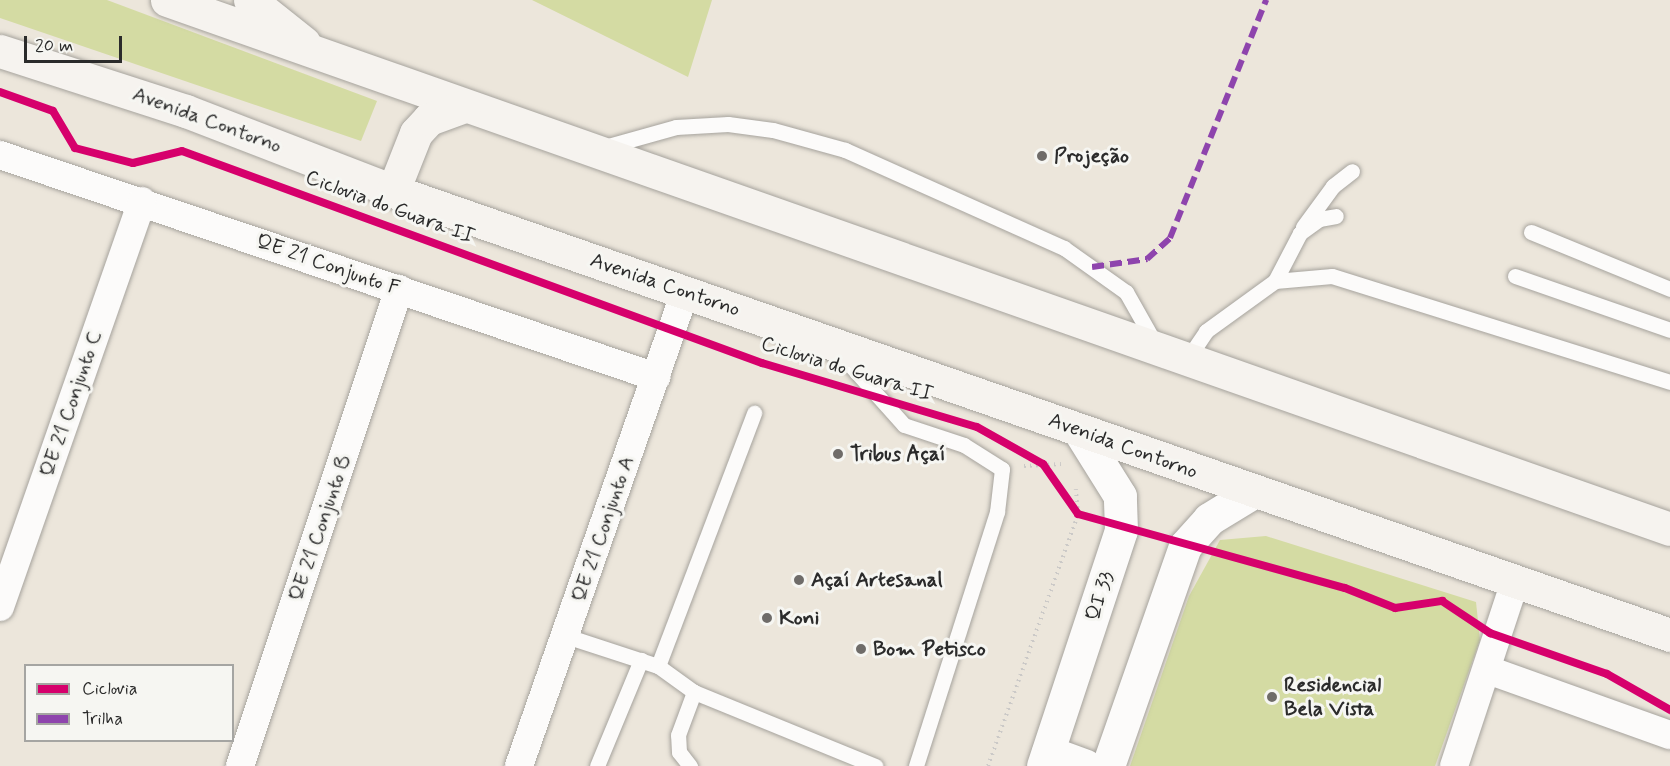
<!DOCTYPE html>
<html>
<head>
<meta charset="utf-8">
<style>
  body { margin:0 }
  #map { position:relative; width:1670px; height:766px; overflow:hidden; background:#ece6db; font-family:Mynerve,sans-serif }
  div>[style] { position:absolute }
  .green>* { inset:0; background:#d4dba3 }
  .path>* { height:4px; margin-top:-2px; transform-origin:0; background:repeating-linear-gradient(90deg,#cbc9c7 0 1.5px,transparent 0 6px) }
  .roads { filter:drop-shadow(0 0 2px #a6a39d) drop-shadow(0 0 2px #a6a39d) }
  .service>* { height:15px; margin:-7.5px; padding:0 7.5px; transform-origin:7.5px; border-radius:7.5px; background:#fcfbfa }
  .minor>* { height:28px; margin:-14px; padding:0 14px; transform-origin:14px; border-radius:14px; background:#fcfbfa }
  .tertiary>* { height:33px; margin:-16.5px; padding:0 16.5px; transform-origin:16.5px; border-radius:16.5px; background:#fcfbfa }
  .secondary>* { height:33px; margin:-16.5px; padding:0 16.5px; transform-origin:16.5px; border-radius:16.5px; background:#f6f3ef }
  .quiet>* { height:6px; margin-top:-3px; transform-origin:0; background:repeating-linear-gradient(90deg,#8e44ad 0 12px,transparent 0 18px) }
  .cycleway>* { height:8px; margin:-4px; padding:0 4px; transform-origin:4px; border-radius:4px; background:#d6006c }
  .dots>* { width:16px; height:16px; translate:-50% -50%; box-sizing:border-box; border:3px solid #f6f6f2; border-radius:50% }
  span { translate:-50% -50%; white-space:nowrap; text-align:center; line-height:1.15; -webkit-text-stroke:6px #f6f6f2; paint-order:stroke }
  .street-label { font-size:21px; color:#2b2b2b }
  .poi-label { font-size:21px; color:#2b2b2b; font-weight:700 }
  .left { translate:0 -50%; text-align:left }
  .legend { position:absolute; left:24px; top:664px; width:210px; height:78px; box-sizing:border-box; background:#f6f6f2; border:2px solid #a5a5a2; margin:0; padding:8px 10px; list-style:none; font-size:18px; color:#2b2b2b }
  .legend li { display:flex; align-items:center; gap:12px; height:30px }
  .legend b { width:30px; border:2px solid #a5a5a2 }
  .scale { position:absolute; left:24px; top:36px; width:98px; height:27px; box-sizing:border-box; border:3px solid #2b2b2b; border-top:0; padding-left:8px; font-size:18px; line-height:21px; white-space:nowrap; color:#2b2b2b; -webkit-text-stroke:4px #f6f6f2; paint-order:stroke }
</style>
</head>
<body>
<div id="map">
  <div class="green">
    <div style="clip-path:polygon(0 0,107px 0,377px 101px,361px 141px,0 18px)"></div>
    <div style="clip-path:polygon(532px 0,712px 0,688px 77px)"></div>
    <div style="clip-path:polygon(1266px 536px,1476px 602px,1480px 640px,1435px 766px,1130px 766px,1189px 596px,1220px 540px)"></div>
  </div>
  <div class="path">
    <div style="left:1024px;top:466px;width:37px;rotate:-3deg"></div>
    <div style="left:988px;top:766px;width:268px;rotate:-70.3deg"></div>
    <div style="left:1078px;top:514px;width:25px;rotate:-95deg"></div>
  </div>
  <div class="roads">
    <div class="service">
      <div style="left:601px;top:148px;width:78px;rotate:-15.6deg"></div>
      <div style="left:676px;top:127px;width:52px;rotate:-3.3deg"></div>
      <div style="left:728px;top:124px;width:45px;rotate:7.6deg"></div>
      <div style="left:773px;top:130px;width:75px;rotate:15.5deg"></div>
      <div style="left:845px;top:150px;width:240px;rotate:24.1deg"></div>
      <div style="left:1064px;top:248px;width:76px;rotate:35.4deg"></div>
      <div style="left:1126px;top:292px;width:61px;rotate:60.5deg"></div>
      <div style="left:1303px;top:227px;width:51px;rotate:-53.8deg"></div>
      <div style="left:1333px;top:186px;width:24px;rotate:-38deg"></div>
      <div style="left:1531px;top:232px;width:150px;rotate:22.3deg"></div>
      <div style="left:1515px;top:276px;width:164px;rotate:19.2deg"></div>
      <div style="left:1275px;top:281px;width:54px;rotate:-62.5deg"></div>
      <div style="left:1300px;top:233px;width:24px;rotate:-36deg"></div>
      <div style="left:1319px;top:219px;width:17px;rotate:-10deg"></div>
      <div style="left:844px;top:358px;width:90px;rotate:48.2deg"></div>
      <div style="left:904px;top:425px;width:63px;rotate:18.4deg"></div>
      <div style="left:964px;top:445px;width:45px;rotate:32.3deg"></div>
      <div style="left:1002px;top:469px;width:43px;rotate:96.6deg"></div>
      <div style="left:997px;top:512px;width:267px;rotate:107.7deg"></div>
      <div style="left:1186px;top:361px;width:36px;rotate:-56deg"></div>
      <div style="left:1206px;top:331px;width:85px;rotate:-35.9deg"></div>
      <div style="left:1275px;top:281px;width:57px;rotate:-5deg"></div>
      <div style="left:1332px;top:276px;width:354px;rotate:17.4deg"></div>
      <div style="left:566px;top:636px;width:97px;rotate:18.1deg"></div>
      <div style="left:658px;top:666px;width:44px;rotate:35.8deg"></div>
      <div style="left:694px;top:692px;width:196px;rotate:22.2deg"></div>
      <div style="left:658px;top:666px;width:271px;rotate:-69.2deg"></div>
      <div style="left:597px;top:766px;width:115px;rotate:-67.5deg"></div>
      <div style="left:690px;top:766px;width:18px;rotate:-128deg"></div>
      <div style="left:679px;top:752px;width:17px;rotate:-93deg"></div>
      <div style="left:678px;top:735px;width:46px;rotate:-69.6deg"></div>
    </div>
    <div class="minor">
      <div style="left:0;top:155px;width:693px;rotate:18.7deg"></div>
      <div style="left:0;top:607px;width:430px;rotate:-70.7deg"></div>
      <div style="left:1488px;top:670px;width:193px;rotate:19.7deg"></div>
      <div style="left:240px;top:766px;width:503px;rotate:-71.57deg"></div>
      <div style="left:519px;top:766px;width:502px;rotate:-70.7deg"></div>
      <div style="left:1454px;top:766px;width:194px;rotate:-71.7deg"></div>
    </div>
    <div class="tertiary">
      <div style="left:1048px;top:752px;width:40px;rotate:20.2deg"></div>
      <div style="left:1043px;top:766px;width:249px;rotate:-71.7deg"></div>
      <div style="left:1121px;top:530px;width:34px;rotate:-92deg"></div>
      <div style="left:1120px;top:496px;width:75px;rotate:-122deg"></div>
      <div style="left:1108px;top:766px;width:233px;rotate:-70.7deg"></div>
      <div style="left:1185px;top:546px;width:36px;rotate:-48deg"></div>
      <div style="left:1209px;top:519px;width:52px;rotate:-31.5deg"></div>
    </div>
    <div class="secondary">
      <div style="left:167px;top:0;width:1593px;rotate:19.39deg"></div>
      <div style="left:250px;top:0;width:69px;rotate:38.5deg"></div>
      <div style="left:0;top:51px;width:195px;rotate:17.9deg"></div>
      <div style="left:186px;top:111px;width:222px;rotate:21.1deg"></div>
      <div style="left:393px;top:191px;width:1352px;rotate:19.17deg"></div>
      <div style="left:393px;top:191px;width:62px;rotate:-68.4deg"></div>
      <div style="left:416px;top:133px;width:19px;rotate:-47deg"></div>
      <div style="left:429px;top:119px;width:37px;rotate:-20deg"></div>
    </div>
  </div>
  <div class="quiet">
    <div style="left:1092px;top:267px;width:56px;rotate:-8.3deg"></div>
    <div style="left:1147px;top:259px;width:31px;rotate:-42deg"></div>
    <div style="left:1170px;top:238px;width:257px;rotate:-68deg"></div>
  </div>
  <div class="cycleway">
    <div style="left:0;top:92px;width:56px;rotate:19.7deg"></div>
    <div style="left:53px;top:111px;width:43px;rotate:59.3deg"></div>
    <div style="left:75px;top:148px;width:60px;rotate:14.5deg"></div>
    <div style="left:133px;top:163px;width:50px;rotate:-13.8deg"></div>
    <div style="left:182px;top:151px;width:618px;rotate:20.08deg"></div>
    <div style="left:762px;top:363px;width:224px;rotate:16.6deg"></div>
    <div style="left:977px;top:427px;width:76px;rotate:29.3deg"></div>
    <div style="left:1043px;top:464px;width:61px;rotate:55deg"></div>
    <div style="left:1078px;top:514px;width:277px;rotate:15.5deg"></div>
    <div style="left:1345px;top:588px;width:54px;rotate:21.8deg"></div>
    <div style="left:1395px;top:608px;width:48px;rotate:-8.5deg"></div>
    <div style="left:1442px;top:601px;width:58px;rotate:33.7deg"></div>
    <div style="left:1490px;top:633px;width:124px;rotate:19.3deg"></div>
    <div style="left:1607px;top:674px;width:73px;rotate:29.7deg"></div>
  </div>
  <div class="dots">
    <div style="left:1042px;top:156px;background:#6f6c69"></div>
    <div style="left:838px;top:454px;background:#6f6c69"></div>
    <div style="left:799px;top:580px;background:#6f6c69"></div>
    <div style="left:767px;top:618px;background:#6f6c69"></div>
    <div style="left:861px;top:649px;background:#6f6c69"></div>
    <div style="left:1272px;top:697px;background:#6f6c69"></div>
  </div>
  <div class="street-label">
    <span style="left:207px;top:120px;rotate:20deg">Avenida Contorno</span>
    <span style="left:390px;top:207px;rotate:20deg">Ciclovia do Guara II</span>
    <span style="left:328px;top:265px;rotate:19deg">QE 21 Conjunto F</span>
    <span style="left:665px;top:285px;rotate:19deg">Avenida Contorno</span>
    <span style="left:847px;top:369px;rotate:17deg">Ciclovia do Guara II</span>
    <span style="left:71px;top:404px;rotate:-71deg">QE 21 Conjunto C</span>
    <span style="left:1123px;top:446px;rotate:20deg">Avenida Contorno</span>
    <span style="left:320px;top:528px;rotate:-71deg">QE 21 Conjunto B</span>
    <span style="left:603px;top:529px;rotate:-71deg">QE 21 Conjunto A</span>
    <span style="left:1100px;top:596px;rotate:-72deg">QI 33</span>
  </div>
  <div class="poi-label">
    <span class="left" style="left:1054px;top:156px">Projeção</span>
    <span class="left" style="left:850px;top:454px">Tribus Açaí</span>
    <span class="left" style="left:811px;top:580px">Açaí Artesanal</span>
    <span class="left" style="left:779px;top:618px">Koni</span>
    <span class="left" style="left:873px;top:649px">Bom Petisco</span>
    <span class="left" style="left:1284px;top:697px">Residencial<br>Bela Vista</span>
  </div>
  <ul class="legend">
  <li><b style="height:8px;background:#d6006c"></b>Ciclovia</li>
  <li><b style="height:8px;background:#8e44ad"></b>Trilha</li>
  </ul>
  <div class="scale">20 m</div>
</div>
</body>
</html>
